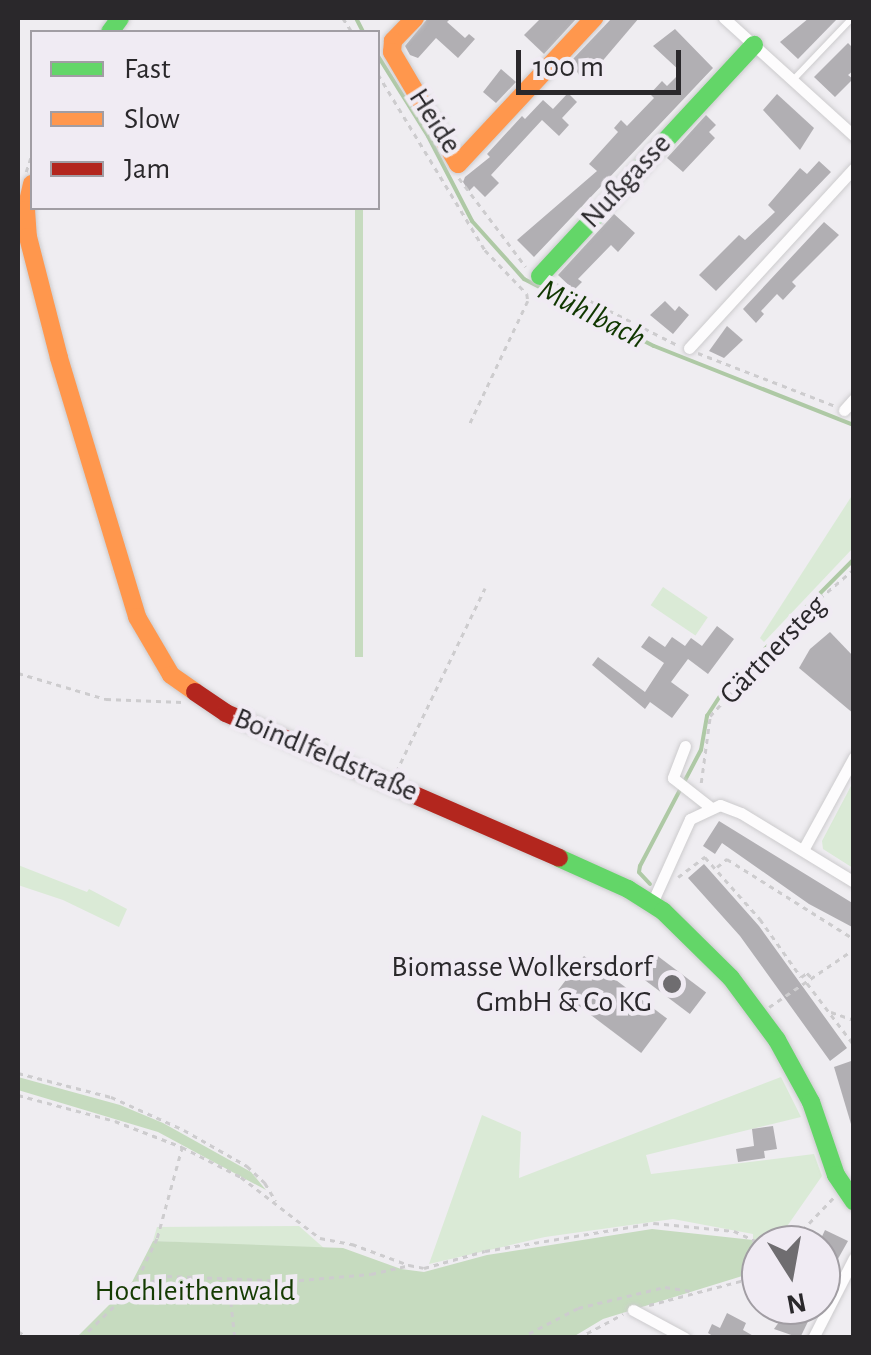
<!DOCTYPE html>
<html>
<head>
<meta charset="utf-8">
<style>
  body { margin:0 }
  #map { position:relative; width:871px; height:1355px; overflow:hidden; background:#efedf1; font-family:"Alegreya Sans",sans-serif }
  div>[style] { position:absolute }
  .green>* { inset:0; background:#daead6; transform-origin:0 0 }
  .forest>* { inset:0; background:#c6dbbf; transform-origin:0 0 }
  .stream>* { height:4px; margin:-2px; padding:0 2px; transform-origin:2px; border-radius:2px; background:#aec9a5 }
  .building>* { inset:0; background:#b1afb3; transform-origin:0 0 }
  .path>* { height:2.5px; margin-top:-1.25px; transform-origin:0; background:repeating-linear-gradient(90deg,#cdccce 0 5px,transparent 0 10px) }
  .roads { filter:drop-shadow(0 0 2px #cccbcd) drop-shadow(0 0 2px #cccbcd) }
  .lane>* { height:6px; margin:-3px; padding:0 3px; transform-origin:3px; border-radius:3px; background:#fdfcfd }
  .street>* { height:11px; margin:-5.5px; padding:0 5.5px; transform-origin:5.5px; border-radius:5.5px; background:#fdfcfd }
  .fast>* { height:18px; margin:-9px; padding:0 9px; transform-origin:9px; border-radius:9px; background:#63d668 }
  .slow>* { height:18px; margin:-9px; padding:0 9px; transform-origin:9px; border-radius:9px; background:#ff974d }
  .jam>* { height:18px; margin:-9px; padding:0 9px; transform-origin:9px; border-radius:9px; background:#b3261e }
  .dots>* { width:28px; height:28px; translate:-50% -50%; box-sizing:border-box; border:5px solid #f0ebf3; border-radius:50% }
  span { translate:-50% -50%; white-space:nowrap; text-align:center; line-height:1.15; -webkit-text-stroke:9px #f0ebf3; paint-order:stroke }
  .street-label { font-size:30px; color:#2a282b }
  .poi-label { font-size:30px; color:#2a282b }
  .right { translate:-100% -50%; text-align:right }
  .park-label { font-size:30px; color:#153b02 }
  .water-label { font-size:32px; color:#103700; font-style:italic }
  .frame { position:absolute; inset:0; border:20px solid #2a282b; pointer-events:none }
  .legend { position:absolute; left:30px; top:30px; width:350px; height:180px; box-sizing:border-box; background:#f0ebf3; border:2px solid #a19da3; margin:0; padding:12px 18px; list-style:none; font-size:30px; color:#2a282b }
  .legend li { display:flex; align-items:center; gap:20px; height:50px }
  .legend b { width:50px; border:2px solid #a19da3 }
  .north { position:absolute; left:741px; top:1225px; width:100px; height:100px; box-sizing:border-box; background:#f0ebf3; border:2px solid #a19da3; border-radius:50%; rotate:169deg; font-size:28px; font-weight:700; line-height:40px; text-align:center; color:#2a282b }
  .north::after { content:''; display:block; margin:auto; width:35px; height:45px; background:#6f6d70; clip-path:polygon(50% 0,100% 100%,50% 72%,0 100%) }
  .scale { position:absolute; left:516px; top:50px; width:165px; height:45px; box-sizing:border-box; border:5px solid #2a282b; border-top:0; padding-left:12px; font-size:30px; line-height:35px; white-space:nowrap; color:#2a282b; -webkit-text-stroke:8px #f0ebf3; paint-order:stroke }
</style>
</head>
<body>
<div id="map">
  <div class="green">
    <div style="clip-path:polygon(853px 494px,853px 548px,764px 642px,760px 638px)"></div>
    <div style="left:663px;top:587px;width:54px;height:22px;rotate:34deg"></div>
    <div style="clip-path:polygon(853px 782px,853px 868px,823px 849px,822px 841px)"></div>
    <div style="clip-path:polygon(18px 865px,87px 892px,89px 889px,127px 909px,119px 927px,63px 900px,18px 885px)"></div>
    <div style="clip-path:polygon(781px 1077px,801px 1117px,646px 1155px,651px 1174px,814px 1154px,822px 1176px,774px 1245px,761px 1245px,761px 1264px,753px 1271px,753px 1234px,673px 1219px,545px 1237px,429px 1264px,482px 1115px,521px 1132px,519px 1178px)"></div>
    <div style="clip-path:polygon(299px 1226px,325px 1249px,153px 1241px,157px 1227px)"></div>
  </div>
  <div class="forest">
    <div style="left:355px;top:208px;width:8px;height:449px"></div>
    <div style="clip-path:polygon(18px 1077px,120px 1105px,163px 1123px,251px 1172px,266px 1190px,158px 1132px,18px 1090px)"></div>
    <div style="clip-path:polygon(652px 1229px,753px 1240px,752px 1273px,603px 1319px,573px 1337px,76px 1338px,132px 1282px,153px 1241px,343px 1248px,401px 1269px,424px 1272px,487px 1255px)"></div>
  </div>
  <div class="stream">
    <div style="left:356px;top:18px;width:16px;rotate:63deg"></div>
    <div style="left:378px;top:56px;width:94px;rotate:58deg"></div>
    <div style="left:428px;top:136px;width:96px;rotate:62.6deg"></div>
    <div style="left:472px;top:221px;width:78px;rotate:48.1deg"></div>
    <div style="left:524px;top:279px;width:146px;rotate:27.3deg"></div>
    <div style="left:654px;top:346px;width:215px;rotate:21.6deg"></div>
    <div style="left:650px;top:884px;width:16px;rotate:-133deg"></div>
    <div style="left:639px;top:872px;width:6px;rotate:-81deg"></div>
    <div style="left:640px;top:866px;width:131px;rotate:-62.3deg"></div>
    <div style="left:701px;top:750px;width:35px;rotate:-80deg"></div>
    <div style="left:707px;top:716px;width:31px;rotate:-57deg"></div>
    <div style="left:724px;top:690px;width:185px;rotate:-45.2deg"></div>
    <div style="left:853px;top:1163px;width:1px;rotate:45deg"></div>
  </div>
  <div class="building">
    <div style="clip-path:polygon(428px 18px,451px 18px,447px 22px,465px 38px,469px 34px,475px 39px,458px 58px,436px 38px,418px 58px,410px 55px,405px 46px)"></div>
    <div style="clip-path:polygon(541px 18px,577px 18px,544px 54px,524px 35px)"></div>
    <div style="clip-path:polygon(612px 18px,639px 18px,588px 78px,579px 75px,571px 61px)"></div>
    <div style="clip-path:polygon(809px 18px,838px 18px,798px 59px,780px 42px)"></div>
    <div style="clip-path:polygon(675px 29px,713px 68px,534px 257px,517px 240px,597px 171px,589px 164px,618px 132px,614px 128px,621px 120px,627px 126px,654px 98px,650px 94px,662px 81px,667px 86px,681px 72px,653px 46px)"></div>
    <div style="clip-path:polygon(848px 43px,854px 49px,854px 70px,848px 75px,853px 79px,835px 97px,814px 77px)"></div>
    <div style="clip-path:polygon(501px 69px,516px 82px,496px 103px,483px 92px)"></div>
    <div style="clip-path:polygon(568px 93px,577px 102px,562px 118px,569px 125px,559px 136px,542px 120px,491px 175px,499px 183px,485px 197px,474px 186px,469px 191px,463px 182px,465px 177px,490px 157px,487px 154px,522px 116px,525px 119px,543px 100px,553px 109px)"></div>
    <div style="clip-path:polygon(777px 94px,814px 128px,800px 150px,763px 110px)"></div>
    <div style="clip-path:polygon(706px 115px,716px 125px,709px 132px,715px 138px,683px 172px,667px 158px)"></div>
    <div style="clip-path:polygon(819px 161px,831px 172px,716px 291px,699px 275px,739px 235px,745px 240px,775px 212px,768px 205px,800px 168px,807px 174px)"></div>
    <div style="clip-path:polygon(614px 214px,635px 233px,618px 252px,611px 245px,578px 279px,582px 282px,574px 290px,558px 275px)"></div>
    <div style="clip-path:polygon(824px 222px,839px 235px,792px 282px,796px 286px,783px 300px,777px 294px,761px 311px,764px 314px,756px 323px,743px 309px)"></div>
    <div style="clip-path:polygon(665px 301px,675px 311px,679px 306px,689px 315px,673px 334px,650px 315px)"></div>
    <div style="clip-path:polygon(727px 326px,743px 340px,724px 358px,709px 351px)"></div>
    <div style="clip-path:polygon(717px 626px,734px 639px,708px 674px,688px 659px,671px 682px,689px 695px,672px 718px,650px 702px,645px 709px,592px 665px,598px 657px,645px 692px,664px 663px,641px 647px,649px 636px,665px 647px,672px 637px,685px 646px,691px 638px,702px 646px)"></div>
    <div style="clip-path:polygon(830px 632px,854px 657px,854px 714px,799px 668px,810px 649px)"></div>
    <div style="clip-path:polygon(719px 821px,854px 904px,854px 928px,809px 904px,722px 843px,715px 854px,703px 846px)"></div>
    <div style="clip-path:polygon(704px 864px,759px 926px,847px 1048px,830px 1061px,740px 936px,688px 878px)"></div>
    <div style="left:655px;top:954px;width:64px;height:27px;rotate:37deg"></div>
    <div style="left:584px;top:956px;width:104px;height:43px;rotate:37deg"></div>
    <div style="clip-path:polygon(854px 1060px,854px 1123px,851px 1124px,834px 1067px)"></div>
    <div style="clip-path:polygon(773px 1126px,777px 1149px,764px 1151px,765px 1158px,738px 1162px,736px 1149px,754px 1146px,752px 1129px)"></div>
    <div style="clip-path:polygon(825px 1230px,848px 1241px,821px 1289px,818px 1245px)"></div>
    <div style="clip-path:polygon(791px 1305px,816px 1305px,800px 1338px,774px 1329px)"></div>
    <div style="clip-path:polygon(727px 1313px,746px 1323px,743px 1330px,757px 1338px,716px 1338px,708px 1333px,712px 1324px,720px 1328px)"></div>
  </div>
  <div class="path">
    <div style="left:343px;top:18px;width:17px;rotate:57deg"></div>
    <div style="left:378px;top:74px;width:206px;rotate:58.7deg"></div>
    <div style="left:485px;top:250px;width:61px;rotate:46.3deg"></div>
    <div style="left:527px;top:294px;width:7px;rotate:82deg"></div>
    <div style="left:528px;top:301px;width:138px;rotate:115.3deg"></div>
    <div style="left:26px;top:172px;width:19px;rotate:-72deg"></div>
    <div style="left:459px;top:178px;width:111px;rotate:53deg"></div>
    <div style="left:555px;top:283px;width:137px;rotate:26.9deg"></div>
    <div style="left:698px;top:353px;width:147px;rotate:21.1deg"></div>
    <div style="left:18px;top:673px;width:92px;rotate:16.5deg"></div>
    <div style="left:106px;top:699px;width:76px;rotate:2.3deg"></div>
    <div style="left:396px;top:772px;width:204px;rotate:-64.2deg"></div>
    <div style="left:701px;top:783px;width:68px;rotate:-82.3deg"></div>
    <div style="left:710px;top:716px;width:151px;rotate:-47.4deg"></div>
    <div style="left:812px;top:605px;width:55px;rotate:-40.6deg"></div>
    <div style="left:717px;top:867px;width:13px;rotate:-39deg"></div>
    <div style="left:727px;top:859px;width:150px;rotate:32.2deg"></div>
    <div style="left:678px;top:877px;width:34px;rotate:-37deg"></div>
    <div style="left:705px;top:857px;width:83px;rotate:48.4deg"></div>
    <div style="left:760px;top:919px;width:71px;rotate:54.7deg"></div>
    <div style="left:801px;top:977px;width:7px;rotate:-34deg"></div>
    <div style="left:807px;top:973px;width:7px;rotate:45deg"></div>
    <div style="left:807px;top:983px;width:78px;rotate:52.8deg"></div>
    <div style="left:769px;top:1007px;width:103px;rotate:-34.3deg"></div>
    <div style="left:831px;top:1012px;width:24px;rotate:19deg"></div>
    <div style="left:18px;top:1073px;width:96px;rotate:14.5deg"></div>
    <div style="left:111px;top:1097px;width:80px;rotate:24.3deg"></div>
    <div style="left:184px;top:1130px;width:73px;rotate:29.7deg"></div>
    <div style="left:247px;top:1166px;width:25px;rotate:43deg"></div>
    <div style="left:265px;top:1183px;width:21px;rotate:59deg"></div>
    <div style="left:18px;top:1095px;width:100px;rotate:15deg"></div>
    <div style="left:115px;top:1121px;width:72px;rotate:21.2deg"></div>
    <div style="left:182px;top:1147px;width:66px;rotate:27deg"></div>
    <div style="left:241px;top:1177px;width:100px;rotate:37.7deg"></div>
    <div style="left:320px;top:1238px;width:33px;rotate:11deg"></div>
    <div style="left:352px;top:1244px;width:61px;rotate:20.2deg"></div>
    <div style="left:409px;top:1265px;width:15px;rotate:11deg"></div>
    <div style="left:424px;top:1268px;width:63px;rotate:-15.6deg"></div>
    <div style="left:485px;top:1251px;width:171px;rotate:-9.4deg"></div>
    <div style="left:654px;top:1223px;width:80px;rotate:5.7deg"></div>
    <div style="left:734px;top:1231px;width:33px;rotate:25deg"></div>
    <div style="left:788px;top:1245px;width:68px;rotate:-46.2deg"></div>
    <div style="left:229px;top:1282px;width:56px;rotate:83.9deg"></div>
    <div style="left:133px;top:1288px;width:36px;rotate:-19deg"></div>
    <div style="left:167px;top:1276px;width:122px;rotate:2.3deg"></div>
    <div style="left:289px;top:1281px;width:82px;rotate:-4.9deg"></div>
    <div style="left:371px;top:1274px;width:37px;rotate:-13deg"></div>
    <div style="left:649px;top:1305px;width:98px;rotate:-14.7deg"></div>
    <div style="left:744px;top:1280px;width:20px;rotate:-33deg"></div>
    <div style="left:18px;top:1331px;width:12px;rotate:35deg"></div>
    <div style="left:81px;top:1338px;width:72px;rotate:-43.9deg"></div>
    <div style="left:133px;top:1288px;width:55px;rotate:-64.4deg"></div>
    <div style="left:157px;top:1238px;width:94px;rotate:-74.6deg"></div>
    <div style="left:520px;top:1338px;width:65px;rotate:-27.3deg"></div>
    <div style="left:578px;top:1308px;width:89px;rotate:-13.6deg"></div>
    <div style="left:665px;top:1287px;width:26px;rotate:9deg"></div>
    <div style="left:578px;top:1338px;width:51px;rotate:-28.1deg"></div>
  </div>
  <div class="roads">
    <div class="lane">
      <div style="left:793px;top:80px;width:86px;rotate:-46.4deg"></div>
    </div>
    <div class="street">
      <div style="left:724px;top:18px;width:176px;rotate:42.2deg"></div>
      <div style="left:689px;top:348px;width:244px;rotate:-47.5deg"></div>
      <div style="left:844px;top:410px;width:15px;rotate:-48deg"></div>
      <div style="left:685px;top:746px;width:34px;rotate:111deg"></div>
      <div style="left:673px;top:778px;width:47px;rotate:38.1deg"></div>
      <div style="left:803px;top:850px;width:106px;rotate:-61.3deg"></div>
      <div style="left:652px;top:903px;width:92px;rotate:-65.7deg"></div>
      <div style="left:690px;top:819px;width:33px;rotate:-25deg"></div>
      <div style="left:720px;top:805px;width:22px;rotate:21deg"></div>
      <div style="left:741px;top:813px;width:132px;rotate:31.4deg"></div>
      <div style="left:633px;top:1310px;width:59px;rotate:28.3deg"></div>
      <div style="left:813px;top:1338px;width:90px;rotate:-62.9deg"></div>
    </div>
    <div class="fast">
      <div style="left:110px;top:32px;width:17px;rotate:-54deg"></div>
      <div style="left:540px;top:276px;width:315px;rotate:-47.2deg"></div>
      <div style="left:559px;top:858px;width:76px;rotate:24.2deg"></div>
      <div style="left:628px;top:889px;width:41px;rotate:32.2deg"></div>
      <div style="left:663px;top:911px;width:95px;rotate:44.6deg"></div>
      <div style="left:731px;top:978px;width:77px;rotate:53.4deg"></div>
      <div style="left:777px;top:1040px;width:71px;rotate:61.3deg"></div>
      <div style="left:811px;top:1102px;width:77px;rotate:71.1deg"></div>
      <div style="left:836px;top:1175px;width:32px;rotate:56deg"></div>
    </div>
    <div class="slow">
      <div style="left:415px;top:18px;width:32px;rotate:134deg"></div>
      <div style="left:393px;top:41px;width:11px;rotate:95deg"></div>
      <div style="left:392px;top:52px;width:130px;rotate:59.5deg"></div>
      <div style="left:458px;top:164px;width:200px;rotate:-47deg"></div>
      <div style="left:32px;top:184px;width:27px;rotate:103deg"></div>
      <div style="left:26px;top:210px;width:27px;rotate:86deg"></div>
      <div style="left:28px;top:237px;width:125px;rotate:75.6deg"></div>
      <div style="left:59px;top:358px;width:270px;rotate:73.2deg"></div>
      <div style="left:137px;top:617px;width:67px;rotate:59.6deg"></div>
      <div style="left:171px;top:675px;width:29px;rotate:35deg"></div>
    </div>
    <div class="jam">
      <div style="left:195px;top:692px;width:37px;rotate:34deg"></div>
      <div style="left:226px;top:713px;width:363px;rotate:23.5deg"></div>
    </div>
  </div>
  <div class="dots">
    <div style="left:672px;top:984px;background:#6f6d70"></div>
  </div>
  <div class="street-label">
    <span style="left:435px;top:121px;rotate:57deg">Heide</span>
    <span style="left:626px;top:181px;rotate:-47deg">Nußgasse</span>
    <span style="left:773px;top:650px;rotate:-46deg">Gärtnersteg</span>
    <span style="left:326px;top:755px;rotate:23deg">Boindlfeldstraße</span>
  </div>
  <div class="poi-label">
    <span class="right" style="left:652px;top:984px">Biomasse Wolkersdorf<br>GmbH &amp; Co KG</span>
  </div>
  <div class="park-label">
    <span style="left:195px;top:1291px">Hochleithenwald</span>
  </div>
  <div class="water-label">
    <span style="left:592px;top:314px;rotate:27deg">Mühlbach</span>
  </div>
  <div class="frame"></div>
  <ul class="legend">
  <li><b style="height:12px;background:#63d668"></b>Fast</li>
  <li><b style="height:12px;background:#ff974d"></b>Slow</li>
  <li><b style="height:12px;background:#b3261e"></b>Jam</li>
  </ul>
  <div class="north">N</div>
  <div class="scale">100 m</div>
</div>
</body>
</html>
